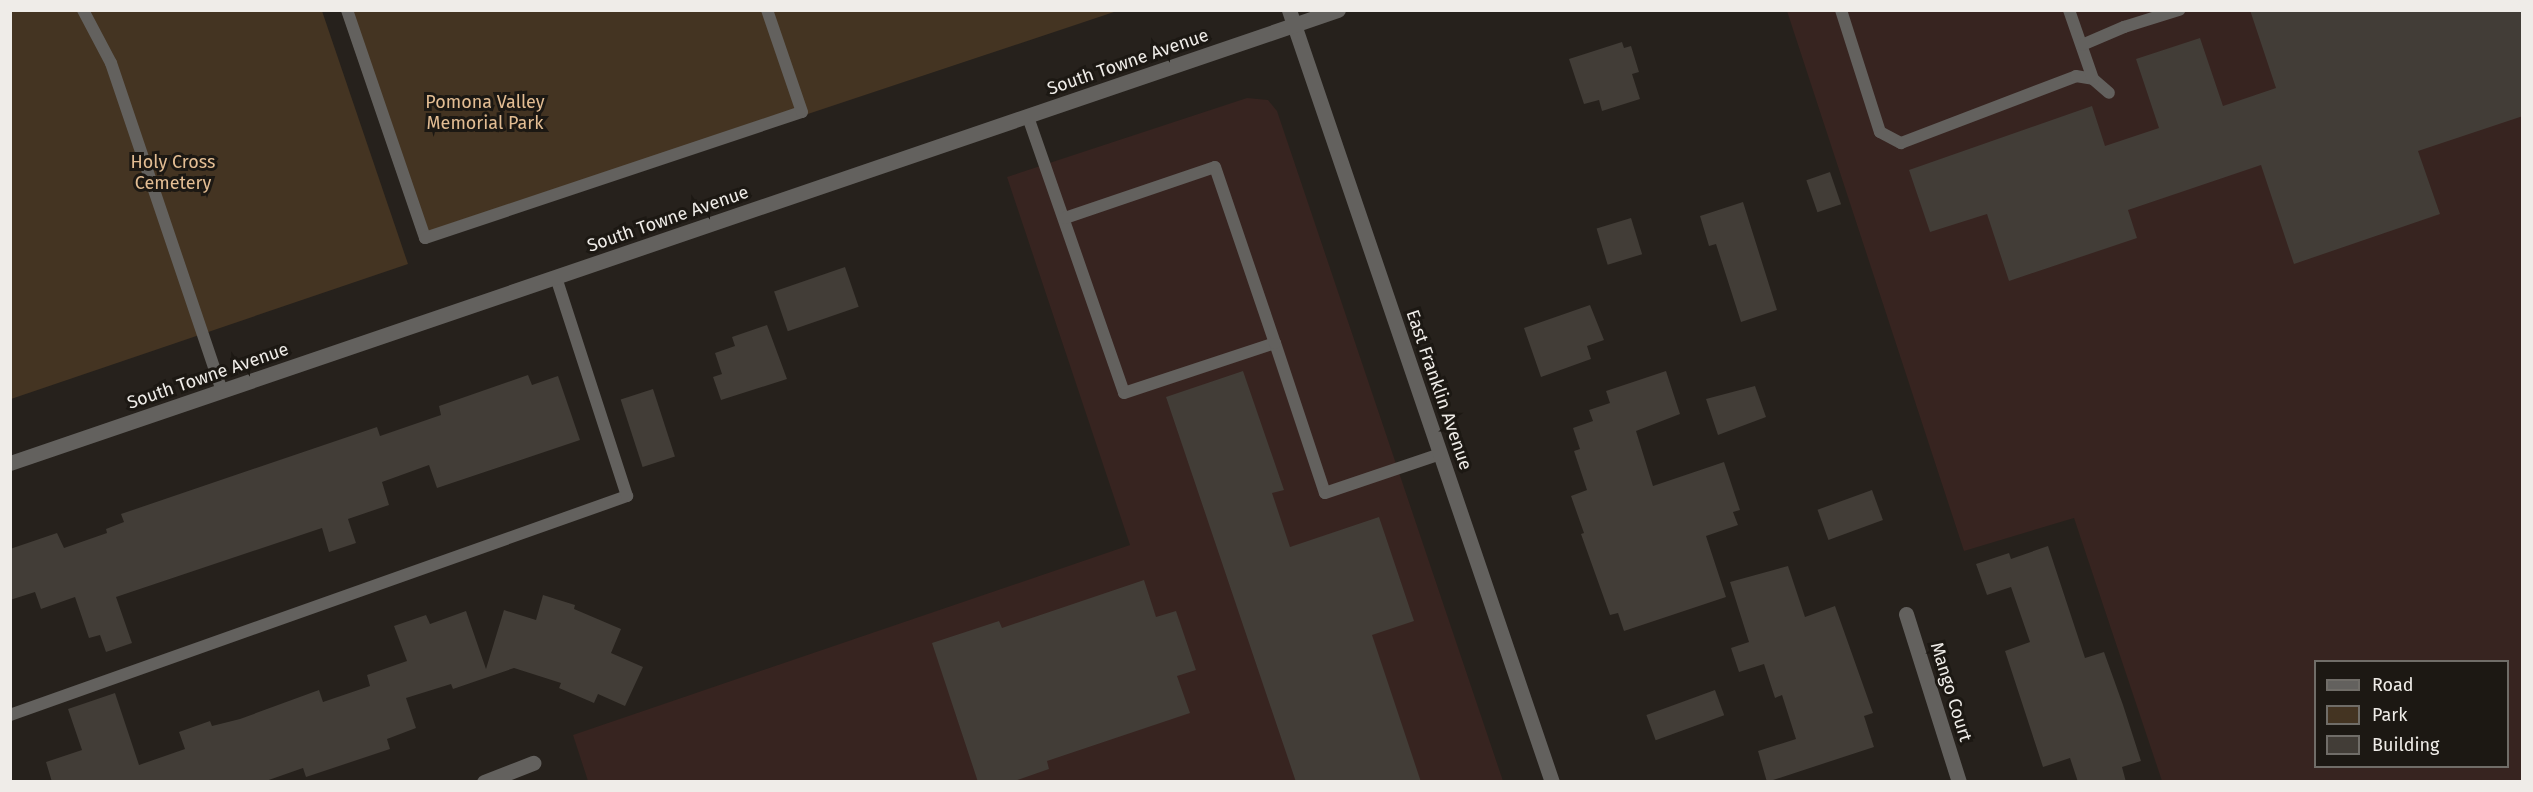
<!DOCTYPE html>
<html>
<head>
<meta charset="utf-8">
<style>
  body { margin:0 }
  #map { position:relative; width:2533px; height:792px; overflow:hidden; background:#26211c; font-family:"Fira Sans",sans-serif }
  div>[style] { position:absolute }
  .education>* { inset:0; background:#372420 }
  .green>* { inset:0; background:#443422 }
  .building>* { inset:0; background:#423d37; transform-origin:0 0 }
  .service>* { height:12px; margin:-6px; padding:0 6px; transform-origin:6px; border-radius:6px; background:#63615e }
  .minor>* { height:15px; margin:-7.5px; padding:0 7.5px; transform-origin:7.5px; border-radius:7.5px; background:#63615e }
  .tertiary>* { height:15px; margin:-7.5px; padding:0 7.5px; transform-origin:7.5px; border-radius:7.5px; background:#63615e }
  span { translate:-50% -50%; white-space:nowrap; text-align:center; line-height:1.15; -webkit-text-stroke:6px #1c1813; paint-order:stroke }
  .street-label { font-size:18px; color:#efece8 }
  .park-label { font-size:18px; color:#e3bd93 }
  .frame { position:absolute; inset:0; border:12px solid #efece8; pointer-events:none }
  .legend { position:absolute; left:2314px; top:660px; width:195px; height:108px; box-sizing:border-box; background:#1c1813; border:2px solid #706d68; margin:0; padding:8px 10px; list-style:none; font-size:18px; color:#efece8 }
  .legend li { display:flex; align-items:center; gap:12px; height:30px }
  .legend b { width:30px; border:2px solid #706d68 }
</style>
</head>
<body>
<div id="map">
  <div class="education">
    <div style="clip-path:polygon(evenodd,1787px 11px,2522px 11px,2522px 781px,2162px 781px,2074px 518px,1964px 551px,1787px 11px,2316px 662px,2508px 662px,2508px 766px,2316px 766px,2316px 662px)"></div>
    <div style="clip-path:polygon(1247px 98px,1268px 100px,1277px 111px,1503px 781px,588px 781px,573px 735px,1130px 545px,1007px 177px)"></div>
  </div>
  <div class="green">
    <div style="clip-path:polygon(341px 10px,1117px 11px,421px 243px)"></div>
    <div style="clip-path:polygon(10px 11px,322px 11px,408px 264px,11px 399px)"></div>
  </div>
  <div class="building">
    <div style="clip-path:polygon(2250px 10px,2523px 10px,2523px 116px,2418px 151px,2440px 214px,2294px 264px,2261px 165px,2128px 210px,2137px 238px,2009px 281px,1987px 214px,1930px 232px,1909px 170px,2092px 106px,2105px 146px,2159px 128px,2136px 59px,2200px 38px,2223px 106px,2276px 88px)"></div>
    <div style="clip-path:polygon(1622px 42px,1624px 48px,1631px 46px,1639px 72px,1632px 74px,1640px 99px,1602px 111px,1599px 100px,1584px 104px,1569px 59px)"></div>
    <div style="left:1830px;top:172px;width:34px;height:25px;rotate:71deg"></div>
    <div style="clip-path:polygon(1743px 202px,1777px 310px,1741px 322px,1716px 244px,1709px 246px,1700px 216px)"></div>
    <div style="left:1631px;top:218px;width:38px;height:36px;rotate:73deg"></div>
    <div style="left:845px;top:267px;width:42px;height:75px;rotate:71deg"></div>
    <div style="clip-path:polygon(1590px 305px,1604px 340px,1587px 346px,1591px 359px,1541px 377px,1524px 328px)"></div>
    <div style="clip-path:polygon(767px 325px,787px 379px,721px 400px,713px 377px,722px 374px,715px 353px,735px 346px,732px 337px)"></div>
    <div style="clip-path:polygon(1243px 371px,1284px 490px,1272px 493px,1290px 547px,1379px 517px,1414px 621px,1372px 635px,1421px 782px,1296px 782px,1166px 397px)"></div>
    <div style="clip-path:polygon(1666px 371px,1680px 414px,1636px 431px,1653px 486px,1724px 462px,1740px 510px,1733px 512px,1738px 525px,1706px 536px,1726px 597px,1624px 631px,1618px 613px,1610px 615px,1581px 534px,1584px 533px,1571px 496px,1587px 490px,1574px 451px,1580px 449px,1573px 428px,1593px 421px,1589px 410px,1610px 403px,1606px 391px)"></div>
    <div style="clip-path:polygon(528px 375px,532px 385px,558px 376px,580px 440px,437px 488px,429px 465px,382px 482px,389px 505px,348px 519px,356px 543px,329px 552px,322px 528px,116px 597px,132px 643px,106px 652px,100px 635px,89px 638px,75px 597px,41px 609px,35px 592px,10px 600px,10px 549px,57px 533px,64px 548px,107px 533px,106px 529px,124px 522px,121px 514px,377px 427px,380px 436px,441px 415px,439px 406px)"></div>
    <div style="clip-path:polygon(1755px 386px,1766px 417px,1718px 435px,1706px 399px)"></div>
    <div style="left:653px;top:389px;width:71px;height:34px;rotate:72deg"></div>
    <div style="left:1872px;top:490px;width:32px;height:58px;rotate:70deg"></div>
    <div style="clip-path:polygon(2048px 546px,2085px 658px,2104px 652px,2123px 705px,2141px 761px,2122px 767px,2126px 782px,2078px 782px,2070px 758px,2043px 767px,2005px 651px,2030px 642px,2011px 587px,1987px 595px,1976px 564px,2009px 553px,2011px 559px)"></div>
    <div style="clip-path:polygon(1788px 566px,1805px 617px,1835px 606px,1873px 713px,1864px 716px,1874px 747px,1767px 782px,1758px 751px,1796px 739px,1782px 695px,1775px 698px,1764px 664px,1739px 672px,1731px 648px,1749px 642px,1730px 582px)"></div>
    <div style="clip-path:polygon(1144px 580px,1156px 617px,1176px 611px,1196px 670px,1177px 676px,1190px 713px,1047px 761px,1049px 769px,1012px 782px,978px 782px,932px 643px,999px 621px,1002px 628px)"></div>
    <div style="clip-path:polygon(543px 595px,575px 605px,574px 609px,621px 629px,611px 653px,643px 667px,625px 706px,598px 694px,594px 703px,559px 688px,561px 683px,514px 668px,453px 689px,451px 684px,406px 698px,416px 728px,387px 739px,390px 749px,306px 777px,303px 768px,263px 782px,52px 782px,46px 762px,82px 750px,68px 709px,115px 693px,139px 765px,185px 749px,179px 732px,210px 721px,212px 726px,240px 719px,319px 690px,323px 702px,370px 686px,367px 675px,407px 661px,394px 626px,426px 615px,430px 624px,466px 611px,486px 669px,504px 610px,536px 620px)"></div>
    <div style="left:1715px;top:690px;width:27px;height:73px;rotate:70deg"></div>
  </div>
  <div class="service">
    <div style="left:83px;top:10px;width:60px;rotate:62.2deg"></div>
    <div style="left:111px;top:63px;width:346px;rotate:71.3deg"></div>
    <div style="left:347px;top:10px;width:241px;rotate:71.1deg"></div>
    <div style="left:425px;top:238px;width:397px;rotate:-18.5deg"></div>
    <div style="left:802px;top:112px;width:108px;rotate:-108.9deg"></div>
    <div style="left:1841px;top:10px;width:128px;rotate:72.3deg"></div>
    <div style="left:1880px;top:132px;width:24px;rotate:28deg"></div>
    <div style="left:1901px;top:143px;width:187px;rotate:-20.9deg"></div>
    <div style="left:2076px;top:76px;width:17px;rotate:10deg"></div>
    <div style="left:2093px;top:79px;width:21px;rotate:41deg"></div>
    <div style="left:2069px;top:10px;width:73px;rotate:70.8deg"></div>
    <div style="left:2082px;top:45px;width:46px;rotate:-23.2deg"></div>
    <div style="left:2124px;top:27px;width:58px;rotate:-17.2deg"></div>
    <div style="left:1028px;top:117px;width:292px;rotate:70.8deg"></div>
    <div style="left:1124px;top:393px;width:159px;rotate:-18.3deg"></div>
    <div style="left:1275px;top:343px;width:158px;rotate:71.6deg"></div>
    <div style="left:1325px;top:493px;width:121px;rotate:-18.7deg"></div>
    <div style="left:1065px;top:218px;width:158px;rotate:-18.8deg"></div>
    <div style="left:1215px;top:167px;width:186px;rotate:71.2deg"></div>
    <div style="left:10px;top:715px;width:655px;rotate:-19.54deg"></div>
    <div style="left:627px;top:496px;width:229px;rotate:-108deg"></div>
  </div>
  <div class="minor">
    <div style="left:1906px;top:614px;width:176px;rotate:72.5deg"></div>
    <div style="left:484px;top:782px;width:53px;rotate:-21.2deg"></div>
  </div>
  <div class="tertiary">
    <div style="left:1289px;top:10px;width:816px;rotate:71.19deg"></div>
    <div style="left:10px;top:463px;width:1403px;rotate:-18.84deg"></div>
  </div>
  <div class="street-label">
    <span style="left:1128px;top:62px;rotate:-19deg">South Towne Avenue</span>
    <span style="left:668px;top:219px;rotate:-19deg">South Towne Avenue</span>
    <span style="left:208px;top:376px;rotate:-19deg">South Towne Avenue</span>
    <span style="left:1439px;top:390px;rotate:71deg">East Franklin Avenue</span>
    <span style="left:1951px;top:692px;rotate:73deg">Mango Court</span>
  </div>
  <div class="park-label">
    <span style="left:485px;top:113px">Pomona Valley<br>Memorial Park</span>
    <span style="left:173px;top:173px">Holy Cross<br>Cemetery</span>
  </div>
  <div class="frame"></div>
  <ul class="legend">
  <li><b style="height:8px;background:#63615e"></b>Road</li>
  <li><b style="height:16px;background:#443422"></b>Park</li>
  <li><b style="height:16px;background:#423d37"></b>Building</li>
  </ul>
</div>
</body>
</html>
